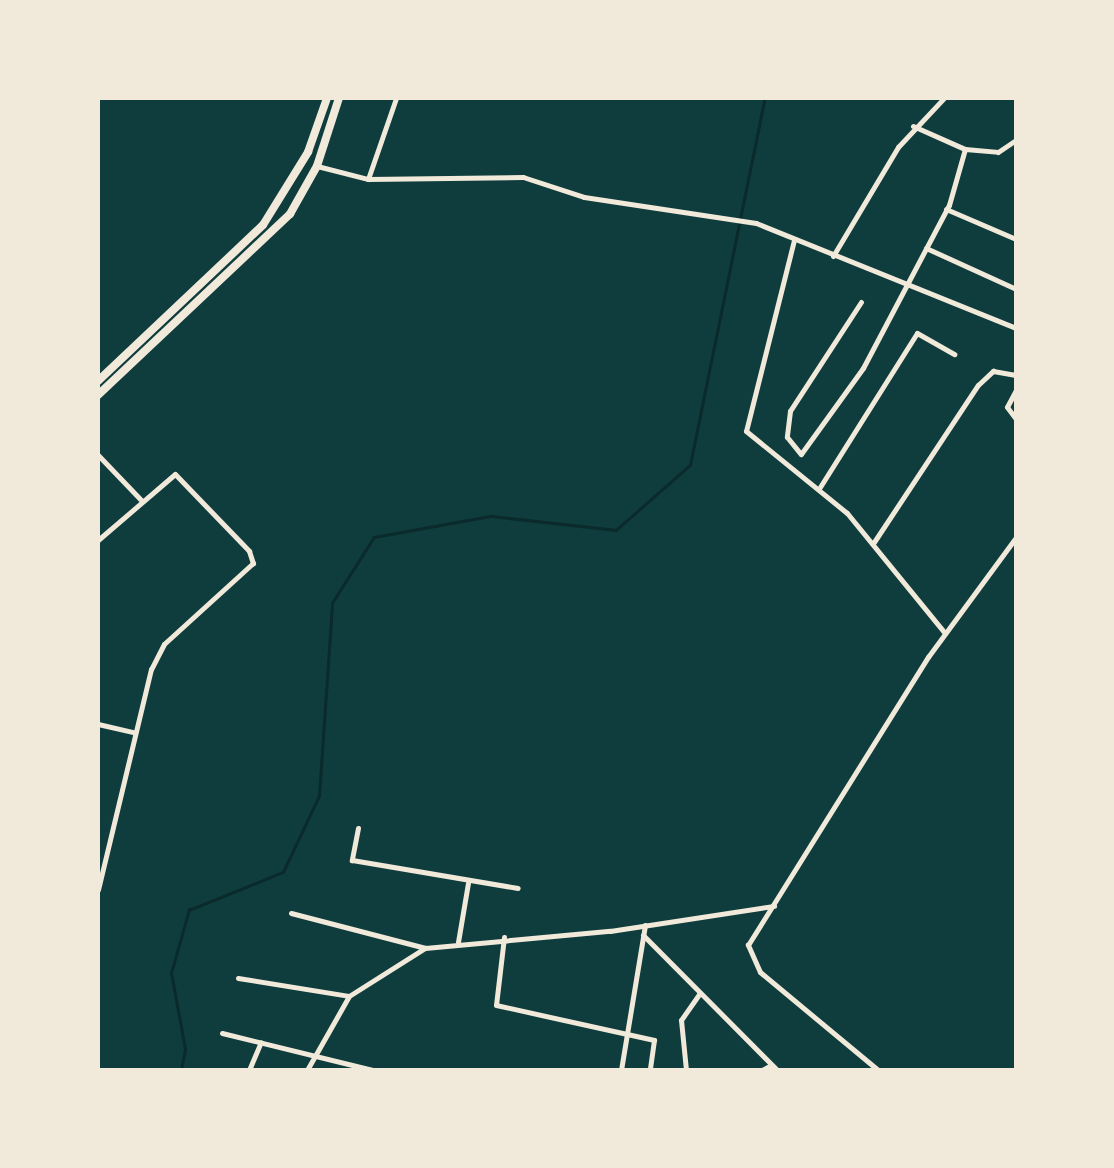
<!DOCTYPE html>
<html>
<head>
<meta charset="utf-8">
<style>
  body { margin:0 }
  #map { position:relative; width:1114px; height:1168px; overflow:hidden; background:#0f3d3e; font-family:"Work Sans",sans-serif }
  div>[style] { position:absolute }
  .stream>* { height:2.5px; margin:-1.25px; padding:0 1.25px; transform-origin:1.25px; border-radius:1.25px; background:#0a2a2b }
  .minor>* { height:5px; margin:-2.5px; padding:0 2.5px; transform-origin:2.5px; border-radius:2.5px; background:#f1e9da }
  .primary>* { height:8px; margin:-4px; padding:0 4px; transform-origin:4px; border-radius:4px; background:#f1e9da }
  span { translate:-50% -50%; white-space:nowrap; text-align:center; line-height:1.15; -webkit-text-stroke:8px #f1e9da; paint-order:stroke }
  .frame { position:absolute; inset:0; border:100px solid #f1e9da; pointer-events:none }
</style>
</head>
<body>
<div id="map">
  <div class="stream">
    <div style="left:181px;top:1070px;width:21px;rotate:-79deg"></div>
    <div style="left:185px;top:1049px;width:77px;rotate:-100.4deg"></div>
    <div style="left:171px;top:973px;width:66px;rotate:-74.1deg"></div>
    <div style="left:189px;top:910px;width:101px;rotate:-22deg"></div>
    <div style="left:283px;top:872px;width:84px;rotate:-64.7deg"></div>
    <div style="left:319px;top:796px;width:193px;rotate:-86.1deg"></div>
    <div style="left:332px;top:603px;width:78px;rotate:-57.5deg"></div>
    <div style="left:374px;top:537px;width:119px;rotate:-10.2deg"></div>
    <div style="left:491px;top:516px;width:126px;rotate:6.4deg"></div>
    <div style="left:616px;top:530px;width:98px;rotate:-41.3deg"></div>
    <div style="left:690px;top:465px;width:375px;rotate:-78.5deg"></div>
  </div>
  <div class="minor">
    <div style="left:913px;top:126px;width:57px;rotate:23.9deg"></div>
    <div style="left:965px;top:149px;width:33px;rotate:5deg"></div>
    <div style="left:998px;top:152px;width:22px;rotate:-34deg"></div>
    <div style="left:317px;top:166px;width:53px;rotate:14.3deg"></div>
    <div style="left:368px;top:179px;width:155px;rotate:-0.7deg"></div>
    <div style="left:523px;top:177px;width:64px;rotate:18.2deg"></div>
    <div style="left:584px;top:197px;width:174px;rotate:8.6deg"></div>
    <div style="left:756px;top:223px;width:280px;rotate:22deg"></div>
    <div style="left:368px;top:179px;width:86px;rotate:-70.9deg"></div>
    <div style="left:946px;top:209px;width:76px;rotate:23.2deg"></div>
    <div style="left:794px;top:240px;width:197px;rotate:104.1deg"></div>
    <div style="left:746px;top:431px;width:130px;rotate:39.1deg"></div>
    <div style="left:847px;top:513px;width:154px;rotate:50.8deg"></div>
    <div style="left:926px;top:248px;width:99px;rotate:24.5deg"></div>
    <div style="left:833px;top:256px;width:127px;rotate:-59.2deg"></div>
    <div style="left:898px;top:147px;width:67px;rotate:-46.8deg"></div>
    <div style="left:861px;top:302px;width:130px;rotate:123.1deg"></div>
    <div style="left:790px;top:411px;width:26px;rotate:97deg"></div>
    <div style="left:787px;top:437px;width:22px;rotate:51deg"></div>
    <div style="left:801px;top:454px;width:106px;rotate:-54.2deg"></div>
    <div style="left:863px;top:368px;width:184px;rotate:-62.2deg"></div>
    <div style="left:949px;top:205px;width:58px;rotate:-74.1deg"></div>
    <div style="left:1016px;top:390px;width:19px;rotate:118deg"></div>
    <div style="left:1007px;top:407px;width:15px;rotate:53deg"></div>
    <div style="left:98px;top:455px;width:62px;rotate:46.3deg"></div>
    <div style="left:820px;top:487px;width:182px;rotate:-57.8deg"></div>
    <div style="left:917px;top:333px;width:43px;rotate:29.6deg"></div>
    <div style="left:98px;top:540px;width:101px;rotate:-40.6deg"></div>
    <div style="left:175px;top:474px;width:107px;rotate:46.1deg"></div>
    <div style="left:249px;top:551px;width:13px;rotate:72deg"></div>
    <div style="left:253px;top:563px;width:120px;rotate:137.7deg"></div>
    <div style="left:164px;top:644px;width:28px;rotate:117deg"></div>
    <div style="left:151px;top:669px;width:227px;rotate:103.5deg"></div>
    <div style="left:874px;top:542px;width:188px;rotate:-56.5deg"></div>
    <div style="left:978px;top:385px;width:21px;rotate:-43deg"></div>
    <div style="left:993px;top:371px;width:23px;rotate:10deg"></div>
    <div style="left:98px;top:724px;width:36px;rotate:13deg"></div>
    <div style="left:358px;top:828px;width:33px;rotate:101deg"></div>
    <div style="left:352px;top:860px;width:168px;rotate:9.6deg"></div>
    <div style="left:291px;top:913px;width:138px;rotate:14.6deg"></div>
    <div style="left:643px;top:935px;width:190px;rotate:45.2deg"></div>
    <div style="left:504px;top:937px;width:68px;rotate:96.7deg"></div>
    <div style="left:496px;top:1005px;width:162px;rotate:12.5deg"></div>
    <div style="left:654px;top:1040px;width:30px;rotate:98deg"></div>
    <div style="left:458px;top:942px;width:60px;rotate:-80.4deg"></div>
    <div style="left:238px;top:978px;width:112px;rotate:9.2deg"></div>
    <div style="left:222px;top:1033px;width:155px;rotate:13.8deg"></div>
    <div style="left:249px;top:1070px;width:30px;rotate:-67deg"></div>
    <div style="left:307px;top:1070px;width:85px;rotate:-60.4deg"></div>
    <div style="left:349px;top:996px;width:90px;rotate:-32.3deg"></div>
    <div style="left:425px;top:948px;width:186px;rotate:-5.3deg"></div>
    <div style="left:610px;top:931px;width:166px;rotate:-8.7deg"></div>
    <div style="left:621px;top:1070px;width:147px;rotate:-80.6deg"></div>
    <div style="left:686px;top:1070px;width:50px;rotate:-95.7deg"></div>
    <div style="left:681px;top:1020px;width:32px;rotate:-55deg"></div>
    <div style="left:762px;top:1070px;width:10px;rotate:-29deg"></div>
    <div style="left:878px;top:1070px;width:153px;rotate:-140.3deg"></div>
    <div style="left:760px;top:972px;width:30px;rotate:-114deg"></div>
    <div style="left:748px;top:945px;width:340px;rotate:-58deg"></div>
    <div style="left:928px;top:657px;width:149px;rotate:-53.7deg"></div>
  </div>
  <div class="primary">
    <div style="left:98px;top:381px;width:227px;rotate:-43.4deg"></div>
    <div style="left:263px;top:225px;width:86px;rotate:-58.3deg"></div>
    <div style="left:308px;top:152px;width:57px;rotate:-70.6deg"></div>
    <div style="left:98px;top:395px;width:264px;rotate:-43.3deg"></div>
    <div style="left:290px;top:214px;width:55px;rotate:-60.6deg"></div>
    <div style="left:317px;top:166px;width:71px;rotate:-72.1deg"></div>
  </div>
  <div class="frame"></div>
</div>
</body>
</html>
